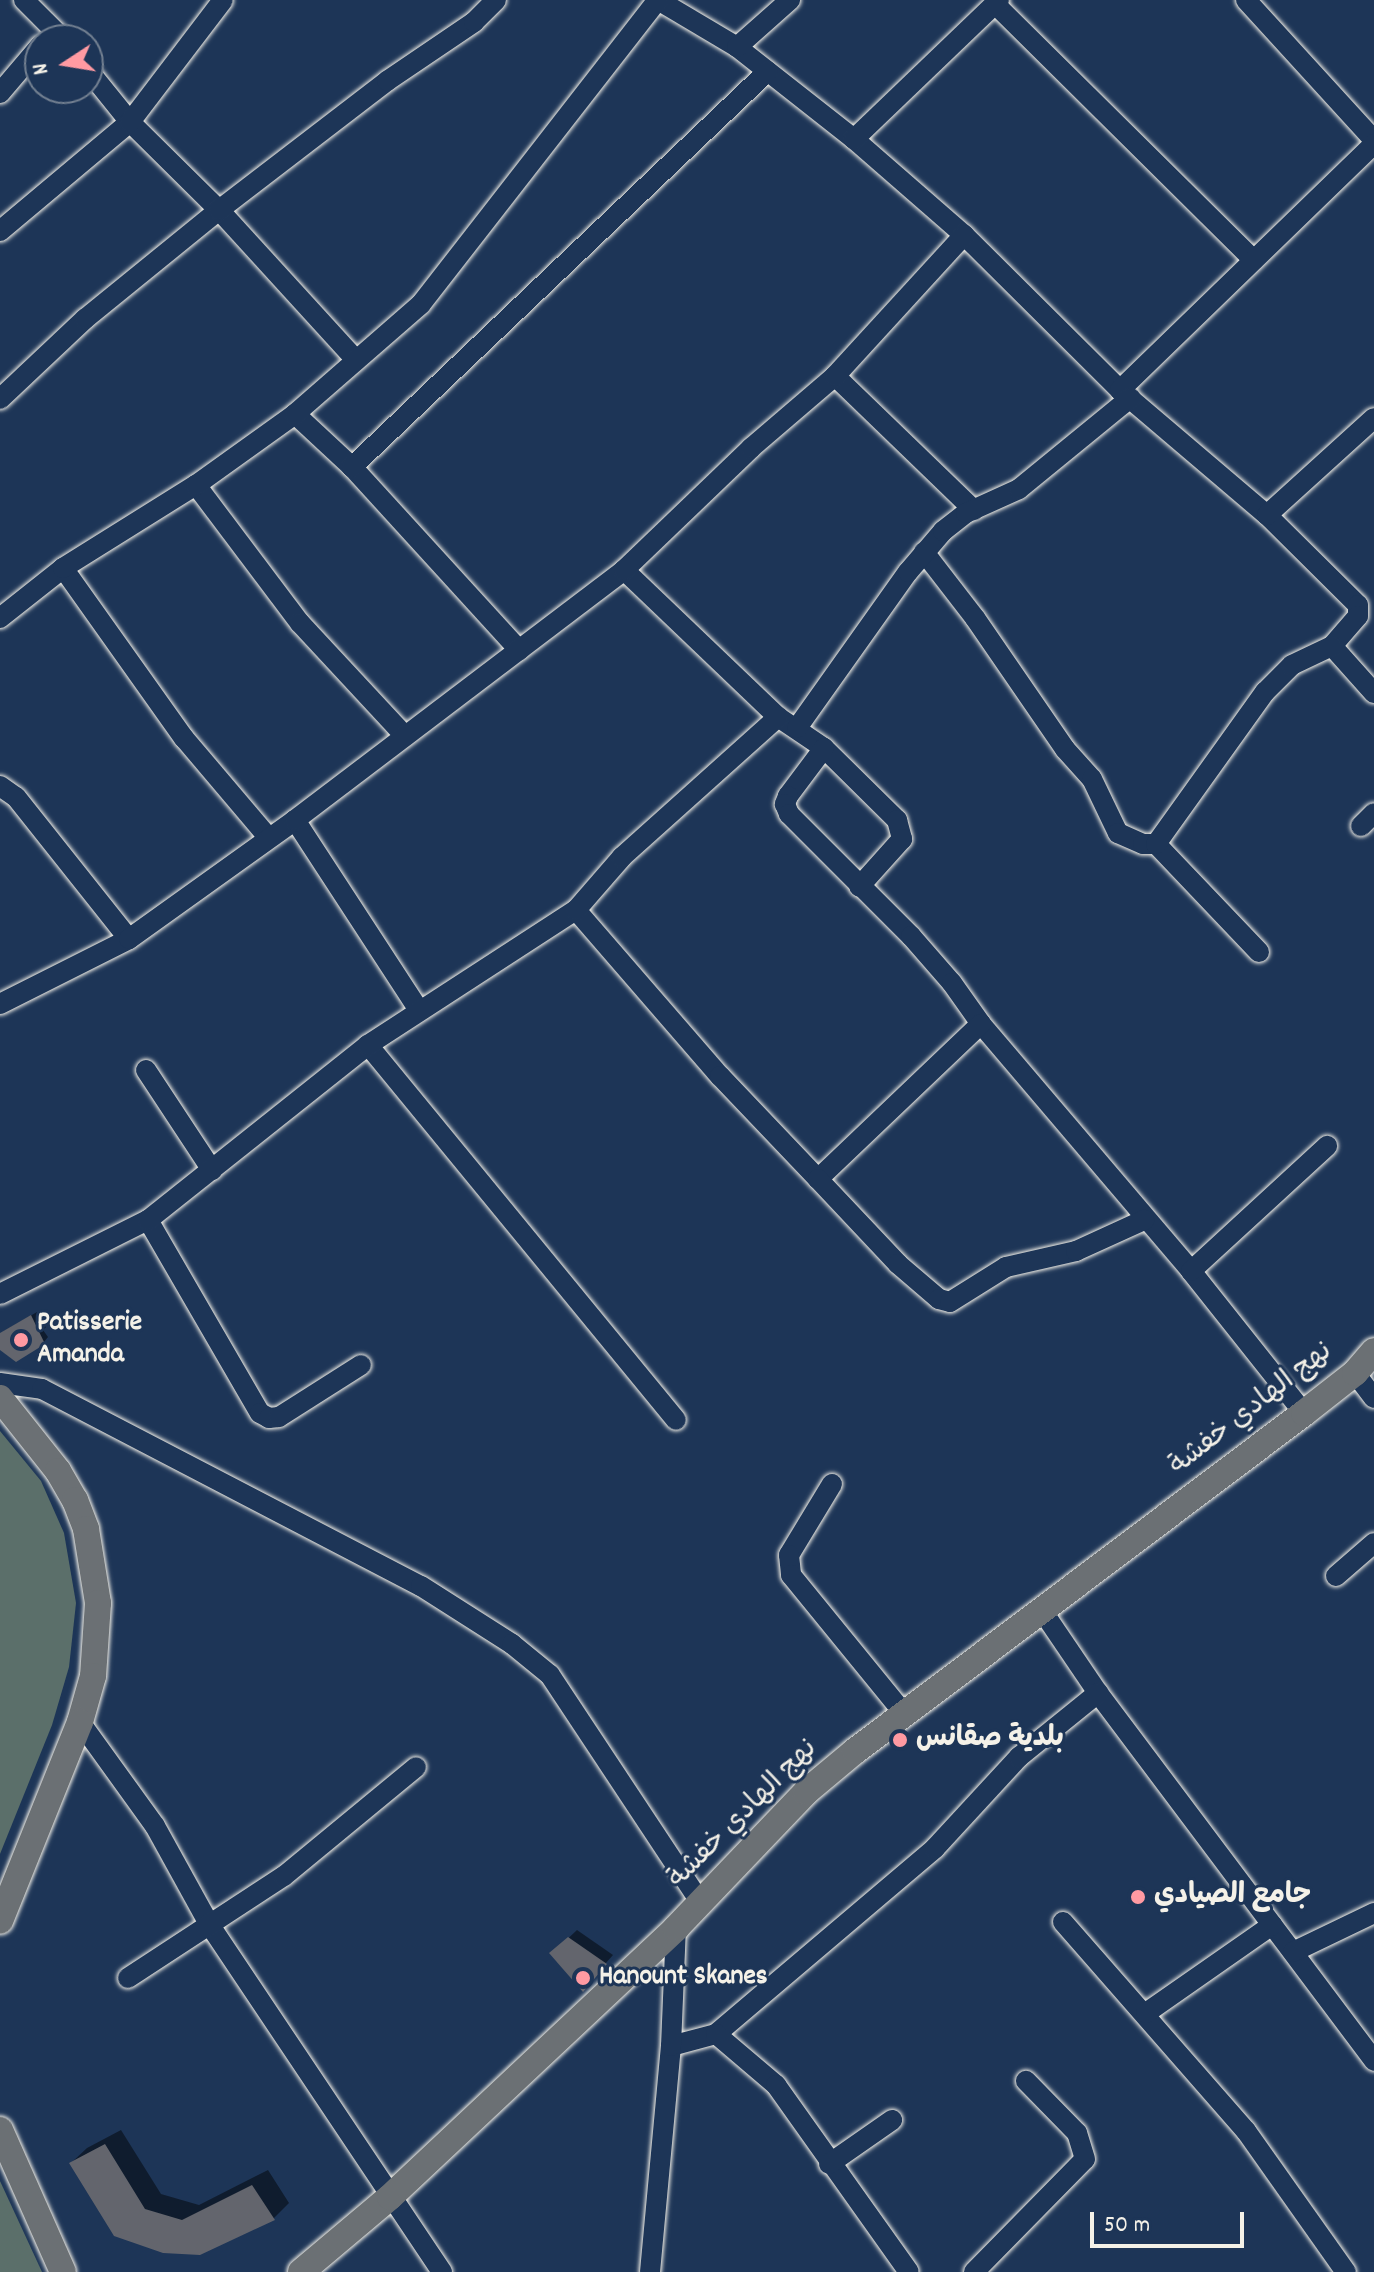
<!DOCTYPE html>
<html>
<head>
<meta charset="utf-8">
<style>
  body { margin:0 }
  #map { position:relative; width:1374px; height:2272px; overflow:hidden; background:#1d3557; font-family:Dekko,"Playpen Sans Arabic",sans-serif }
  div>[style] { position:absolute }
  .green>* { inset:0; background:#5b6f6a }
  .shadow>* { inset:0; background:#0007 }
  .building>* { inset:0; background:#63656d }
  .roads { filter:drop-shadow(0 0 2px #f4f1e8) drop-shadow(0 0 2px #f4f1e8) }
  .minor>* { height:20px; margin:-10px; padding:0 10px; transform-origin:10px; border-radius:10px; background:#1d3557 }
  .major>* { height:26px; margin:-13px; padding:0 13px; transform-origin:13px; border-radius:13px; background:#6b7074 }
  .dots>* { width:22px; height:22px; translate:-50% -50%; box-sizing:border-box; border:4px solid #1d3557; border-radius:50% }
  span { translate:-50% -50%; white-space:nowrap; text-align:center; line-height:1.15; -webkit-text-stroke:6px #1d3557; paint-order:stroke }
  .poi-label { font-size:28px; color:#f4f1e8; font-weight:700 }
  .left { translate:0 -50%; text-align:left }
  .street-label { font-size:28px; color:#f4f1e8 }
  .north { position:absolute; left:24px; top:24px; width:80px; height:80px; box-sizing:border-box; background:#1d3557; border:2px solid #738091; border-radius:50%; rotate:258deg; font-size:22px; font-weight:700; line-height:32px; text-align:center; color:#f4f1e8 }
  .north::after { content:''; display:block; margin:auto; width:28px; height:36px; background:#ff9aa2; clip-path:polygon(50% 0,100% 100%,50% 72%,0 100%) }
  .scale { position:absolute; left:1090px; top:2212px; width:154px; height:36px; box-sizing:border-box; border:4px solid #f4f1e8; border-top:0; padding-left:10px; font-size:24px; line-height:28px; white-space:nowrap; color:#f4f1e8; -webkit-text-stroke:6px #1d3557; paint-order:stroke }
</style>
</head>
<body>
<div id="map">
  <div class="green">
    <div style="clip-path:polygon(0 1431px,41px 1481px,64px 1533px,76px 1603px,69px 1667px,52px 1725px,0 1854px)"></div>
    <div style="clip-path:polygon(0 2181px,42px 2272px,0 2272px)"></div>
  </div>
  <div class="shadow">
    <div style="clip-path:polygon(37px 1312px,46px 1327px,43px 1330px,48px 1337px,44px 1342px,0 1345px,4px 1331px)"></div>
    <div style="clip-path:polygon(577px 1930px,613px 1955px,590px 1981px,560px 1946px)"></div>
    <div style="clip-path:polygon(121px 2130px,161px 2194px,199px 2205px,268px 2170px,289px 2203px,273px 2219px,200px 2253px,71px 2163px,87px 2148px)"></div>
  </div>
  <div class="building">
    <div style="clip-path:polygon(31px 1315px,45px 1344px,16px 1362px,0 1350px,0 1333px)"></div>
    <div style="clip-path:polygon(568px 1937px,607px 1964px,583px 1992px,549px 1953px)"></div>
    <div style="clip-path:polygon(105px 2144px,145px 2209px,182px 2220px,252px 2185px,275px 2220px,200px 2255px,163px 2253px,114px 2236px,69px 2163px)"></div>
  </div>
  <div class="roads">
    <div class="minor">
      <div style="left:24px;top:0;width:57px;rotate:45deg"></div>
      <div style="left:658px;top:0;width:92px;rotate:30.7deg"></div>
      <div style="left:737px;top:47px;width:149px;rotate:38.2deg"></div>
      <div style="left:854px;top:139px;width:146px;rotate:41.1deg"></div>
      <div style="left:964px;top:235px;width:220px;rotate:44.8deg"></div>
      <div style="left:1120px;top:390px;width:193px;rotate:40.4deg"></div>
      <div style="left:1267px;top:515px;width:128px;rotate:44.7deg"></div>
      <div style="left:1358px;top:605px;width:11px;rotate:90deg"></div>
      <div style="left:1358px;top:616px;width:40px;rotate:131deg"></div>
      <div style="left:1332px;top:646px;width:63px;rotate:48.2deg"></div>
      <div style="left:1246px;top:0;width:190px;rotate:47.6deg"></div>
      <div style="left:995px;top:4px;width:364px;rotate:44.7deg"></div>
      <div style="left:737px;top:47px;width:71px;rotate:-41.6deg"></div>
      <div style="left:88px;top:70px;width:67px;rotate:51.1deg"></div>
      <div style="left:130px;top:122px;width:125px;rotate:44.7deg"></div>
      <div style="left:219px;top:210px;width:203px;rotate:47.6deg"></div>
      <div style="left:0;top:93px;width:62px;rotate:-49.6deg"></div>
      <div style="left:854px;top:139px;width:201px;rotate:-43.8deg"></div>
      <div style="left:0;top:231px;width:170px;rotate:-40deg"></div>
      <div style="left:130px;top:122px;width:153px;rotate:-52.7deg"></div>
      <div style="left:835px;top:376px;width:193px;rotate:44deg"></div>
      <div style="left:1120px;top:390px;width:354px;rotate:-44.1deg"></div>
      <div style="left:0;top:399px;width:117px;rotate:-43.3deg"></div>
      <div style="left:85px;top:319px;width:173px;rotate:-39.1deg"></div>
      <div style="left:219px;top:210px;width:212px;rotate:-37.5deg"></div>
      <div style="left:387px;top:81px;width:105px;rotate:-34.1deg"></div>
      <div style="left:474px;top:22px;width:31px;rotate:-45deg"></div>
      <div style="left:295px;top:414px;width:78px;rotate:42.9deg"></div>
      <div style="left:352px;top:467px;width:248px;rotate:47.6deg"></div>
      <div style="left:352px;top:467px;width:574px;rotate:-43.59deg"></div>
      <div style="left:196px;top:485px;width:173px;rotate:53deg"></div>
      <div style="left:300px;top:623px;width:154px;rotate:47.1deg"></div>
      <div style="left:1267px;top:515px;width:144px;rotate:-42.2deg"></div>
      <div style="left:924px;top:552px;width:83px;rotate:52.3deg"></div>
      <div style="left:975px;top:618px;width:159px;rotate:55.5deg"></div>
      <div style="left:1065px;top:749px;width:40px;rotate:48deg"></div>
      <div style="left:1092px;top:779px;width:60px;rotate:64.3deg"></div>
      <div style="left:1118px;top:833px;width:27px;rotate:24deg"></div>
      <div style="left:1143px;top:844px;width:13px"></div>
      <div style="left:63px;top:568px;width:209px;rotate:54.6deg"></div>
      <div style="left:184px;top:738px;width:130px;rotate:49.7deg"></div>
      <div style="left:624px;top:570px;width:213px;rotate:43.7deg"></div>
      <div style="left:778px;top:717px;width:55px;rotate:34deg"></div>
      <div style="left:824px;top:748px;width:103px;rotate:44.6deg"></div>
      <div style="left:897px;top:820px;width:20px;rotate:75deg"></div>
      <div style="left:902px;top:839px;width:64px;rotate:131.9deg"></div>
      <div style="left:0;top:618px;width:80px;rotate:-38.4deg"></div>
      <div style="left:63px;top:568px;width:157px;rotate:-32deg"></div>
      <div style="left:196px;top:485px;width:122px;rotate:-35.6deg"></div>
      <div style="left:295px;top:414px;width:167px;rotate:-41.1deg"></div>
      <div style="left:421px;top:304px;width:385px;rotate:-52.1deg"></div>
      <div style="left:797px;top:728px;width:191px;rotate:-54.6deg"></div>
      <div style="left:908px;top:572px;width:54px;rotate:-49.5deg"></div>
      <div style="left:943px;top:531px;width:29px;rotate:-38deg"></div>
      <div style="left:966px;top:513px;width:58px;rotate:-24.4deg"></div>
      <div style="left:1019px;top:489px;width:144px;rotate:-39.3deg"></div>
      <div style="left:824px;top:748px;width:60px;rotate:126.9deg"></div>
      <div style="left:788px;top:796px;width:9px;rotate:111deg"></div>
      <div style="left:785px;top:804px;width:11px;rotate:68deg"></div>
      <div style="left:789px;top:814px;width:173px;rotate:45deg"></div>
      <div style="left:911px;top:936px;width:62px;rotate:48.9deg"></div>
      <div style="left:952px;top:983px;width:50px;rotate:54.7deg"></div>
      <div style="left:981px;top:1024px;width:324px;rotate:49.6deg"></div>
      <div style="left:1191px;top:1271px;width:181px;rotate:51.5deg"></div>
      <div style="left:0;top:786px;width:19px;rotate:35deg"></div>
      <div style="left:16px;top:797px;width:181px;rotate:51.5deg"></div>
      <div style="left:295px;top:820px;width:225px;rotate:56.9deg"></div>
      <div style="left:1361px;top:826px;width:18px;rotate:-45deg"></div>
      <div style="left:576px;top:910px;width:220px;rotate:49.1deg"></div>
      <div style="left:720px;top:1076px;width:142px;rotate:46.4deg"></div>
      <div style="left:818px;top:1179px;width:225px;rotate:-43.6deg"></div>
      <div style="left:1259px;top:952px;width:149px;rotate:-133.6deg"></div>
      <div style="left:1156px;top:844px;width:187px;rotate:-54.4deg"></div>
      <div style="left:1265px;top:692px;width:38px;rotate:-45deg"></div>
      <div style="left:1292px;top:665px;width:44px;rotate:-25.4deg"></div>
      <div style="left:0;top:1004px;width:144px;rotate:-26.7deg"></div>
      <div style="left:129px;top:939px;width:204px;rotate:-35.6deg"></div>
      <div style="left:295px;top:820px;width:413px;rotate:-37.2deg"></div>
      <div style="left:624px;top:570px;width:176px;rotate:-43.8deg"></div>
      <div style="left:751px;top:448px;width:111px;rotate:-40.6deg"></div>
      <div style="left:835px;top:376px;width:191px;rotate:-47.5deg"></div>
      <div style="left:368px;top:1045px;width:485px;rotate:50.6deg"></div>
      <div style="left:146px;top:1070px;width:120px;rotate:56.6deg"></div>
      <div style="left:818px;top:1179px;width:117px;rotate:46.7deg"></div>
      <div style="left:898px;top:1264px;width:54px;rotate:40.5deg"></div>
      <div style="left:939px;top:1299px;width:11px;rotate:15deg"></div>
      <div style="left:950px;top:1302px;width:66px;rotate:-32deg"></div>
      <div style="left:1006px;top:1267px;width:72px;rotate:-12.9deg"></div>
      <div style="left:1076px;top:1251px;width:75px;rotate:-24.5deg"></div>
      <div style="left:148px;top:1220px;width:223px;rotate:59.9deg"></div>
      <div style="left:260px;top:1413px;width:10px;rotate:29deg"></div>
      <div style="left:269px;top:1418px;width:10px;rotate:-6deg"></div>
      <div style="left:279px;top:1417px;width:97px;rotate:-32.4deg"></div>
      <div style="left:1191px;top:1271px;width:185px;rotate:-42.6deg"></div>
      <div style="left:0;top:1294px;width:165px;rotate:-26.6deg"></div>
      <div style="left:148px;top:1220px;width:281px;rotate:-38.5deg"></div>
      <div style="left:368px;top:1045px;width:248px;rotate:-33deg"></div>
      <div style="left:576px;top:910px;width:70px;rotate:-49deg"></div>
      <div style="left:622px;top:857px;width:210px;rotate:-41.9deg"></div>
      <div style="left:1355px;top:1373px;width:31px;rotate:53deg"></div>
      <div style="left:0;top:1383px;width:42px;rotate:8.1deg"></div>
      <div style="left:42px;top:1389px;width:427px;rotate:27.5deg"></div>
      <div style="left:421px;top:1586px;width:108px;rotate:32.5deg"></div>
      <div style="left:512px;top:1644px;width:49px;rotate:39.2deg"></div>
      <div style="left:550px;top:1675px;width:273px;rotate:56.5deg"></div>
      <div style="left:832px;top:1484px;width:83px;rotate:121.2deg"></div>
      <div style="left:789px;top:1555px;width:20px;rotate:84deg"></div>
      <div style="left:791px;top:1575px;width:181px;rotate:50.8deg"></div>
      <div style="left:1336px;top:1576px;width:50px;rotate:-41deg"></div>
      <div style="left:1043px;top:1612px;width:98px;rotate:55.8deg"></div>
      <div style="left:1098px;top:1693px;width:460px;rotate:53.1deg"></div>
      <div style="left:80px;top:1722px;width:128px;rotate:54.2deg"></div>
      <div style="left:155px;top:1826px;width:112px;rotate:61.1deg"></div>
      <div style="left:209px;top:1924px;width:419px;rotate:56.2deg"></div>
      <div style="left:1063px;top:1922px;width:278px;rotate:48.8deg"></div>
      <div style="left:1246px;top:2131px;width:173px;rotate:54.7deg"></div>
      <div style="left:1293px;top:1952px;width:90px;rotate:-25.7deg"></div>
      <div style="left:128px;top:1978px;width:186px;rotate:-33.2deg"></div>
      <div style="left:284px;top:1876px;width:171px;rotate:-39.5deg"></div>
      <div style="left:1146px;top:2013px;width:154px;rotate:-34.9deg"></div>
      <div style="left:716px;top:2034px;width:287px;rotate:-40.3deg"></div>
      <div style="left:935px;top:1848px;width:124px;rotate:-47.3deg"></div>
      <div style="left:1019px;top:1757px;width:102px;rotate:-39deg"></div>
      <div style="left:671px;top:2046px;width:47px;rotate:-14.9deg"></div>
      <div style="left:716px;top:2034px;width:79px;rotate:40.4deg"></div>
      <div style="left:776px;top:2085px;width:229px;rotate:54.6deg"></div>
      <div style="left:829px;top:2164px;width:77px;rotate:-34.9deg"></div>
      <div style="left:650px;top:2272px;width:227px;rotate:-84.7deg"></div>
      <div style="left:671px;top:2046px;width:118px;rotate:-87.6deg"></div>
      <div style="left:974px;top:2272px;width:158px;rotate:-45.5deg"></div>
      <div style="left:1085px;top:2159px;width:27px;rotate:-107deg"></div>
      <div style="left:1077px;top:2133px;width:73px;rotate:-134.4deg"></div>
    </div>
    <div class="major">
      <div style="left:0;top:1398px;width:93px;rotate:51.5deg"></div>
      <div style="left:58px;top:1471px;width:34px;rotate:60deg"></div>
      <div style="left:75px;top:1500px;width:31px;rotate:69deg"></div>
      <div style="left:86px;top:1529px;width:75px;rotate:80.8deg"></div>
      <div style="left:98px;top:1603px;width:73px;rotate:93.9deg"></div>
      <div style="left:93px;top:1676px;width:48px;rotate:105.8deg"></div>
      <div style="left:80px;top:1722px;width:214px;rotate:111.9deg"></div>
      <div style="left:0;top:2130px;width:155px;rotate:66.1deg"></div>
      <div style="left:301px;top:2272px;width:116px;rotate:-40.1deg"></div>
      <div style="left:390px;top:2197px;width:393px;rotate:-43.2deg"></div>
      <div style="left:676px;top:1928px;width:188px;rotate:-46.3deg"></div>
      <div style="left:806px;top:1792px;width:64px;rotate:-39.9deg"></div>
      <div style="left:855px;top:1751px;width:562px;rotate:-36.97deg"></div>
      <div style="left:1304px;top:1413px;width:65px;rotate:-38.1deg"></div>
      <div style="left:1355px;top:1373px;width:29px;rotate:-49deg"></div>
    </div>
  </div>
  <div class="dots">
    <div style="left:21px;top:1340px;background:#ff9aa2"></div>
    <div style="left:900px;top:1740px;background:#ff9aa2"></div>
    <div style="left:1138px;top:1897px;background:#ff9aa2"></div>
    <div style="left:583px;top:1978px;background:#ff9aa2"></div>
  </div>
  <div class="poi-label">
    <span class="left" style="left:37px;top:1340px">Patisserie<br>Amanda</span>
    <span class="left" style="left:916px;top:1740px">بلدية صقانس</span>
    <span class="left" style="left:1154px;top:1897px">جامع الصيادي</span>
    <span class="left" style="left:599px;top:1978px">Hanount Skanes</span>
  </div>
  <div class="street-label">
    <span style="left:1252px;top:1410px;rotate:-38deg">نهج الهادي خفشة</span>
    <span style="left:744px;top:1815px;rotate:-45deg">نهج الهادي خفشة</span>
  </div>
  <div class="north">N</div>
  <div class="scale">50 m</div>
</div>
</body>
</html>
